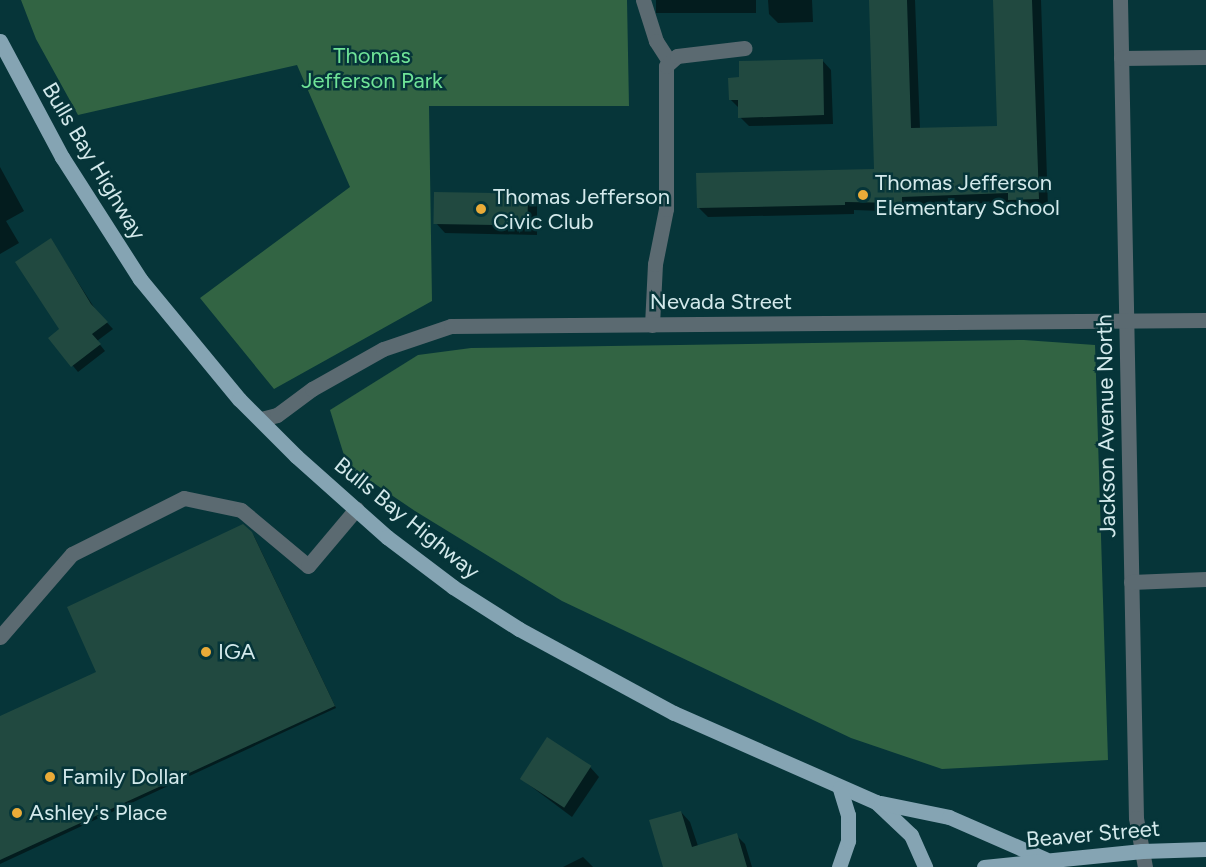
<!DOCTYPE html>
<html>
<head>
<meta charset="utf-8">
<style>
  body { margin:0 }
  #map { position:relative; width:1206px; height:867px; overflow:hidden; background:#063539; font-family:Figtree,sans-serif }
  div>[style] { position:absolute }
  .green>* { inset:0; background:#326443 }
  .shadow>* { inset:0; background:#0007; transform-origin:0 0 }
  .building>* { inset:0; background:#214940; transform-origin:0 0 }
  .minor>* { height:15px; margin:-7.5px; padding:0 7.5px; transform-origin:7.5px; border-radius:7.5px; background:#5b6a71 }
  .major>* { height:15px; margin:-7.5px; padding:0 7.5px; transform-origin:7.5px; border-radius:7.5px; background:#85a4b3 }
  .dots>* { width:16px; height:16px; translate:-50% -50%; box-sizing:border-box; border:3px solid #063539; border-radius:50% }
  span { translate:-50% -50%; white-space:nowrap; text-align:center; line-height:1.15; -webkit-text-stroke:5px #063539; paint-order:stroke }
  .park-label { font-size:22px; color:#6fe397 }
  .street-label { font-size:22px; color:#d3e9eb }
  .poi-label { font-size:22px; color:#d3e9eb }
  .left { translate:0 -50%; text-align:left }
</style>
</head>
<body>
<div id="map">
  <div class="green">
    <div style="clip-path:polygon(21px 0,627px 0,629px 106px,429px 106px,432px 301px,274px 389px,200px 298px,350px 187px,297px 65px,78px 115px,36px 39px)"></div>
    <div style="clip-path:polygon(1024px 340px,1095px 345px,1108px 760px,942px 769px,851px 738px,562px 601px,415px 511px,347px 465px,330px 410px,418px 355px,471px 348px)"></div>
  </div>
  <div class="shadow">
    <div style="left:656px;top:0;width:100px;height:13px"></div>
    <div style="clip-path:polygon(768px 0,812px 0,813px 22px,778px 23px,769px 14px)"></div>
    <div style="clip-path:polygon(871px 0,915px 0,920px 129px,999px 127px,995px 0,1041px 0,1048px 208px,1019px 209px,1012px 202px,911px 206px,910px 212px,854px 210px,854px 214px,708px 217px,699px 208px,876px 170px)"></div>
    <div style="clip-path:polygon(822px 60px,831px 70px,833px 124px,749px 126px,740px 117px,740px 109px,730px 99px)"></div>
    <div style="clip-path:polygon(0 167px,24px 211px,6px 221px,19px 243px,0 254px)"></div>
    <div style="clip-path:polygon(527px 195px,537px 204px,537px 235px,445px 233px,436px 223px)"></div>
    <div style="clip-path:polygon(51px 240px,97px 312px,113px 329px,97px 341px,105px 351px,78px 372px,50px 338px,61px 329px)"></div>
    <div style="clip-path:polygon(243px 526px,254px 536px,336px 708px,0 864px,0 717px,98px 673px)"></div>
    <div style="clip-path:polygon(590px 767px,599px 777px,572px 817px,520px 778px)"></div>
    <div style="clip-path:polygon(681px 812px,690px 822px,698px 846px,736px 835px,745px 844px,752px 867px,665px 867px)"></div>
    <div style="clip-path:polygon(583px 857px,593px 867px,563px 867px)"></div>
  </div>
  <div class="building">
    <div style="clip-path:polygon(869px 0,907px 0,911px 128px,997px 126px,993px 0,1032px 0,1039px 199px,1008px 200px,1008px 193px,902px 197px,902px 203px,845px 202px,845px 205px,697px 208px,696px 173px,874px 169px)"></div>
    <div style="clip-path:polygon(823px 59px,824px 115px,738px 118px,738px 100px,729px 100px,728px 78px,739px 77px,739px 61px)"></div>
    <div style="left:434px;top:192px;width:94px;height:32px;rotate:1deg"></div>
    <div style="clip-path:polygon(51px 238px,91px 304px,108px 322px,92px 334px,101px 344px,71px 367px,48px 338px,59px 329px,15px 262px)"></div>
    <div style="clip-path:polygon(243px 524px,252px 532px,335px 706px,0 860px,0 716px,96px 672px,67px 607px)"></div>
    <div style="left:547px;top:737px;width:53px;height:50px;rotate:33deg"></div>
    <div style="clip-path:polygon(681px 811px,692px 847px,737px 833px,747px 867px,663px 867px,649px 820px)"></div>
  </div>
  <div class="minor">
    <div style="left:643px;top:0;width:43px;rotate:72.4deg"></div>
    <div style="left:656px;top:41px;width:24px;rotate:57deg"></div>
    <div style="left:1120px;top:0;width:818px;rotate:88.88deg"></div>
    <div style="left:1136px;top:818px;width:50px;rotate:79.6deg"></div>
    <div style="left:1121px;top:58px;width:85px;rotate:-0.7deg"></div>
    <div style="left:652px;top:325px;width:61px;rotate:-87.2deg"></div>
    <div style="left:655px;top:264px;width:56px;rotate:-78.7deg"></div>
    <div style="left:666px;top:209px;width:143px;rotate:-90deg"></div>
    <div style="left:666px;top:66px;width:15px;rotate:-42deg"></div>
    <div style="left:677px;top:56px;width:68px;rotate:-6.7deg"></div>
    <div style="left:261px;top:419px;width:16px;rotate:-14deg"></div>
    <div style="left:277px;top:415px;width:44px;rotate:-36.6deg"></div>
    <div style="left:312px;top:389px;width:81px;rotate:-29.4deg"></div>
    <div style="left:383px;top:349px;width:72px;rotate:-18.7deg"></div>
    <div style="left:451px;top:326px;width:755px;rotate:-0.46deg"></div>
    <div style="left:1131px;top:582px;width:75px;rotate:-2.3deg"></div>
    <div style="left:0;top:637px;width:110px;rotate:-49.1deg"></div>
    <div style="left:72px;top:554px;width:125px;rotate:-26.6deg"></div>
    <div style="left:184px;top:498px;width:58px;rotate:11.9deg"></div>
    <div style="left:241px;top:510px;width:87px;rotate:39.9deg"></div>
    <div style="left:308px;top:566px;width:75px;rotate:-49.9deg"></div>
  </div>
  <div class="major">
    <div style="left:0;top:41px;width:132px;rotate:61.9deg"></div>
    <div style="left:62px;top:157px;width:145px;rotate:57.4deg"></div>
    <div style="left:140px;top:279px;width:156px;rotate:50.5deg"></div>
    <div style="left:239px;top:399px;width:81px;rotate:45deg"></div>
    <div style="left:296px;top:456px;width:122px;rotate:41.7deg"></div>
    <div style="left:387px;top:537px;width:83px;rotate:37.1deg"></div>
    <div style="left:453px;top:587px;width:78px;rotate:32.5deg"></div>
    <div style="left:519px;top:629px;width:176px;rotate:28.5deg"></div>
    <div style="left:674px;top:713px;width:221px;rotate:23.8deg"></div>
    <div style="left:876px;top:802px;width:48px;rotate:43.3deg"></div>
    <div style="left:911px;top:835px;width:35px;rotate:66deg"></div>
    <div style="left:881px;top:803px;width:69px;rotate:11.6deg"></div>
    <div style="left:949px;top:817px;width:105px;rotate:23.6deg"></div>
    <div style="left:839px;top:867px;width:28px;rotate:-71deg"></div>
    <div style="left:848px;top:841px;width:26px;rotate:-90deg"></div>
    <div style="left:848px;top:815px;width:28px;rotate:-107deg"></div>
    <div style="left:984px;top:867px;width:159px;rotate:-5.8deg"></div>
    <div style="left:1142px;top:851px;width:64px;rotate:-1.8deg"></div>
  </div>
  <div class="dots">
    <div style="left:863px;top:195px;background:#e9ab38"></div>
    <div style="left:481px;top:209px;background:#e9ab38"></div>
    <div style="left:206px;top:652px;background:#e9ab38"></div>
    <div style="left:50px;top:777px;background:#e9ab38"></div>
    <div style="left:17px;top:813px;background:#e9ab38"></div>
  </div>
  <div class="park-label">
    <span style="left:372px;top:68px">Thomas<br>Jefferson Park</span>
  </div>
  <div class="street-label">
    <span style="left:94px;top:161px;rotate:59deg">Bulls Bay Highway</span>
    <span style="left:721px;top:302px">Nevada Street</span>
    <span style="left:1106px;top:426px;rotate:-91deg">Jackson Avenue North</span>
    <span style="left:407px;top:518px;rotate:39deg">Bulls Bay Highway</span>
    <span style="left:1093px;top:834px;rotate:-5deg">Beaver Street</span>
  </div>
  <div class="poi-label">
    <span class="left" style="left:875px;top:195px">Thomas Jefferson<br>Elementary School</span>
    <span class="left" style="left:493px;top:209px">Thomas Jefferson<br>Civic Club</span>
    <span class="left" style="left:218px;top:652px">IGA</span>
    <span class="left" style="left:62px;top:777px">Family Dollar</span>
    <span class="left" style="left:29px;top:813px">Ashley's Place</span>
  </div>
</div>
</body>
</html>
